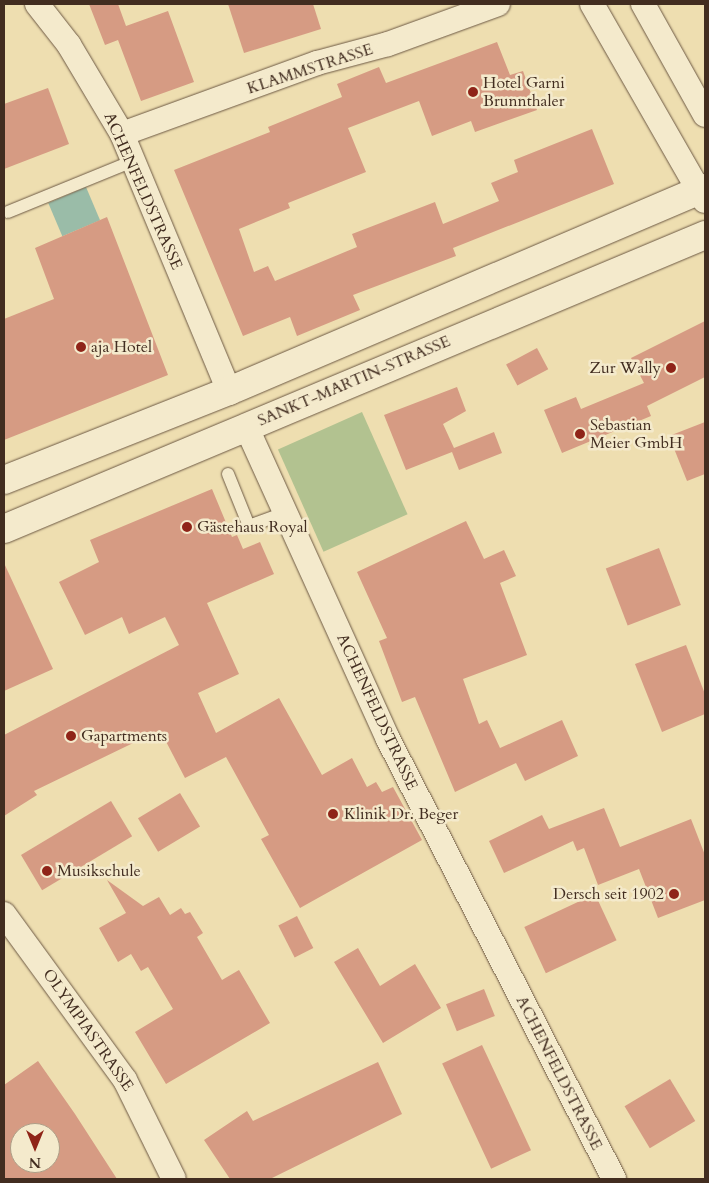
<!DOCTYPE html>
<html>
<head>
<meta charset="utf-8">
<style>
  body { margin:0 }
  #map { position:relative; width:709px; height:1183px; overflow:hidden; background:#eedeb0; font-family:Cardo,serif }
  div>[style] { position:absolute }
  .green>* { inset:0; background:#b2c290; transform-origin:0 0 }
  .water>* { inset:0; background:#9abca8; transform-origin:0 0 }
  .building>* { inset:0; background:#d69b83; transform-origin:0 0 }
  .roads { filter:drop-shadow(0 0 1px #6d5944) drop-shadow(0 0 1px #6d5944) }
  .lane>* { height:12px; margin:-6px; padding:0 6px; transform-origin:6px; border-radius:6px; background:#f4eacc }
  .street>* { height:24px; margin:-12px; padding:0 12px; transform-origin:12px; border-radius:12px; background:#f4eacc }
  .secondary>* { height:28px; margin:-14px; padding:0 14px; transform-origin:14px; border-radius:14px; background:#f4eacc }
  .dots>* { width:14px; height:14px; translate:-50% -50%; box-sizing:border-box; border:2px solid #f4eacc; border-radius:50% }
  span { translate:-50% -50%; white-space:nowrap; text-align:center; line-height:1.15; -webkit-text-stroke:5px #f4eacc; paint-order:stroke }
  .street-label { font-size:16px; color:#422d20 }
  .poi-label { font-size:16px; color:#422d20 }
  .left { translate:0 -50%; text-align:left }
  .right { translate:-100% -50%; text-align:right }
  .frame { position:absolute; inset:0; border:5px solid #422d20; pointer-events:none }
  .north { position:absolute; left:10px; top:1123px; width:50px; height:50px; box-sizing:border-box; background:#f4eacc; border:1px solid #ad9e87; border-radius:50%; rotate:180deg; font-size:14px; font-weight:700; line-height:20px; text-align:center; color:#422d20 }
  .north::after { content:''; display:block; margin:auto; width:18px; height:22px; background:#8f2418; clip-path:polygon(50% 0,100% 100%,50% 72%,0 100%) }
</style>
</head>
<body>
<div id="map">
  <div class="green">
    <div style="left:362px;top:412px;width:112px;height:92px;rotate:66deg"></div>
  </div>
  <div class="water">
    <div style="left:86px;top:187px;width:36px;height:41px;rotate:67deg"></div>
  </div>
  <div class="building">
    <div style="clip-path:polygon(89px 4px,118px 4px,126px 26px,168px 11px,194px 82px,141px 101px,118px 40px,105px 45px)"></div>
    <div style="clip-path:polygon(228px 4px,313px 4px,321px 29px,244px 53px)"></div>
    <div style="clip-path:polygon(497px 42px,510px 75px,523px 71px,537px 110px,475px 132px,471px 121px,432px 136px,419px 101px,348px 128px,366px 172px,288px 203px,290px 208px,239px 229px,254px 272px,268px 266px,275px 281px,357px 247px,352px 234px,435px 202px,443px 224px,499px 201px,491px 183px,518px 172px,514px 160px,592px 129px,614px 184px,453px 248px,456px 256px,353px 295px,360px 310px,297px 336px,290px 317px,243px 336px,174px 170px,270px 132px,268px 127px,342px 97px,337px 84px,379px 67px,386px 83px)"></div>
    <div style="clip-path:polygon(48px 88px,69px 144px,4px 169px,4px 104px)"></div>
    <div style="clip-path:polygon(107px 217px,168px 375px,4px 440px,4px 319px,54px 299px,35px 248px)"></div>
    <div style="clip-path:polygon(705px 321px,705px 377px,647px 406px,651px 416px,562px 453px,544px 410px,576px 397px,581px 409px,644px 383px,631px 358px)"></div>
    <div style="left:537px;top:348px;width:24px;height:35px;rotate:62deg"></div>
    <div style="clip-path:polygon(457px 387px,466px 411px,443px 424px,454px 448px,494px 432px,502px 453px,459px 470px,452px 452px,406px 470px,384px 415px)"></div>
    <div style="clip-path:polygon(705px 422px,705px 474px,687px 481px,669px 436px)"></div>
    <div style="clip-path:polygon(212px 489px,232px 537px,237px 535px,243px 549px,260px 542px,274px 574px,207px 603px,239px 674px,198px 693px,216px 733px,279px 698px,322px 775px,352px 758px,367px 787px,376px 782px,382px 792px,393px 787px,422px 840px,300px 908px,261px 839px,269px 835px,226px 757px,185px 778px,160px 730px,34px 791px,37px 795px,4px 816px,4px 735px,179px 645px,165px 617px,129px 634px,122px 617px,85px 635px,59px 582px,99px 562px,90px 540px)"></div>
    <div style="clip-path:polygon(466px 521px,484px 559px,504px 550px,516px 576px,500px 583px,527px 655px,463px 679px,479px 724px,487px 720px,500px 748px,562px 720px,578px 756px,525px 781px,516px 763px,455px 792px,415px 697px,402px 702px,379px 641px,387px 638px,357px 572px)"></div>
    <div style="left:659px;top:548px;width:61px;height:57px;rotate:69deg"></div>
    <div style="clip-path:polygon(4px 563px,53px 669px,4px 691px)"></div>
    <div style="clip-path:polygon(686px 645px,705px 694px,705px 714px,662px 732px,635px 664px)"></div>
    <div style="left:180px;top:793px;width:39px;height:49px;rotate:59deg"></div>
    <div style="left:111px;top:801px;width:41px;height:105px;rotate:59deg"></div>
    <div style="clip-path:polygon(604px 808px,620px 847px,691px 819px,705px 855px,705px 900px,658px 918px,639px 869px,598px 885px,584px 848px,577px 851px,573px 841px,504px 873px,489px 841px,542px 815px,549px 829px)"></div>
    <div style="clip-path:polygon(107px 880px,143px 906px,159px 897px,170px 915px,181px 908px,185px 914px,190px 912px,203px 933px,197px 937px,222px 980px,239px 970px,270px 1023px,166px 1084px,135px 1032px,173px 1009px,148px 967px,141px 971px,131px 954px,118px 962px,99px 928px,126px 913px)"></div>
    <div style="left:595px;top:894px;width:51px;height:78px;rotate:65deg"></div>
    <div style="left:297px;top:916px;width:36px;height:21px;rotate:63deg"></div>
    <div style="clip-path:polygon(358px 948px,380px 986px,415px 964px,441px 1008px,383px 1043px,334px 962px)"></div>
    <div style="left:484px;top:989px;width:29px;height:41px;rotate:68deg"></div>
    <div style="left:482px;top:1045px;width:116px;height:44px;rotate:65deg"></div>
    <div style="clip-path:polygon(evenodd,38px 1061px,75px 1114px,117px 1179px,4px 1179px,4px 1085px,38px 1061px,20px 1133px,50px 1133px,50px 1163px,20px 1163px,20px 1133px)"></div>
    <div style="clip-path:polygon(378px 1062px,402px 1114px,270px 1179px,230px 1179px,204px 1140px,247px 1111px,253px 1121px)"></div>
    <div style="left:670px;top:1079px;width:49px;height:53px;rotate:59deg"></div>
  </div>
  <div class="roads">
    <div class="lane">
      <div style="left:8px;top:212px;width:135px;rotate:-22.2deg"></div>
      <div style="left:228px;top:474px;width:56px;rotate:68deg"></div>
      <div style="left:249px;top:526px;width:38px;rotate:-20deg"></div>
    </div>
    <div class="street">
      <div style="left:37px;top:4px;width:52px;rotate:52deg"></div>
      <div style="left:69px;top:45px;width:104px;rotate:59.2deg"></div>
      <div style="left:122px;top:134px;width:278px;rotate:67.4deg"></div>
      <div style="left:592px;top:4px;width:227px;rotate:60.2deg"></div>
      <div style="left:643px;top:4px;width:127px;rotate:60.8deg"></div>
      <div style="left:122px;top:134px;width:208px;rotate:-20deg"></div>
      <div style="left:317px;top:63px;width:73px;rotate:-15deg"></div>
      <div style="left:388px;top:44px;width:117px;rotate:-20deg"></div>
      <div style="left:246px;top:426px;width:344px;rotate:65.6deg"></div>
      <div style="left:388px;top:739px;width:495px;rotate:62.8deg"></div>
      <div style="left:4px;top:914px;width:205px;rotate:53.9deg"></div>
      <div style="left:125px;top:1080px;width:110px;rotate:63.7deg"></div>
    </div>
    <div class="secondary">
      <div style="left:4px;top:480px;width:242px;rotate:-21.6deg"></div>
      <div style="left:229px;top:391px;width:517px;rotate:-23.1deg"></div>
      <div style="left:4px;top:529px;width:760px;rotate:-22.75deg"></div>
    </div>
  </div>
  <div class="dots">
    <div style="left:473px;top:92px;background:#8f2418"></div>
    <div style="left:81px;top:347px;background:#8f2418"></div>
    <div style="left:671px;top:368px;background:#8f2418"></div>
    <div style="left:580px;top:434px;background:#8f2418"></div>
    <div style="left:187px;top:527px;background:#8f2418"></div>
    <div style="left:71px;top:736px;background:#8f2418"></div>
    <div style="left:333px;top:814px;background:#8f2418"></div>
    <div style="left:47px;top:871px;background:#8f2418"></div>
    <div style="left:674px;top:894px;background:#8f2418"></div>
  </div>
  <div class="street-label">
    <span style="left:310px;top:69px;rotate:-18deg">KLAMMSTRASSE</span>
    <span style="left:143px;top:191px;rotate:66deg">ACHENFELDSTRASSE</span>
    <span style="left:354px;top:381px;rotate:-23deg">SANKT-MARTIN-STRASSE</span>
    <span style="left:377px;top:712px;rotate:65deg">ACHENFELDSTRASSE</span>
    <span style="left:88px;top:1030px;rotate:55deg">OLYMPIASTRASSE</span>
    <span style="left:559px;top:1073px;rotate:63deg">ACHENFELDSTRASSE</span>
  </div>
  <div class="poi-label">
    <span class="left" style="left:483px;top:92px">Hotel Garni<br>Brunnthaler</span>
    <span class="left" style="left:91px;top:347px">aja Hotel</span>
    <span class="right" style="left:661px;top:368px">Zur Wally</span>
    <span class="left" style="left:590px;top:434px">Sebastian<br>Meier GmbH</span>
    <span class="left" style="left:197px;top:527px">Gästehaus Royal</span>
    <span class="left" style="left:81px;top:736px">Gapartments</span>
    <span class="left" style="left:344px;top:814px">Klinik Dr. Beger</span>
    <span class="left" style="left:57px;top:871px">Musikschule</span>
    <span class="right" style="left:664px;top:894px">Dersch seit 1902</span>
  </div>
  <div class="frame"></div>
  <div class="north">N</div>
</div>
</body>
</html>
